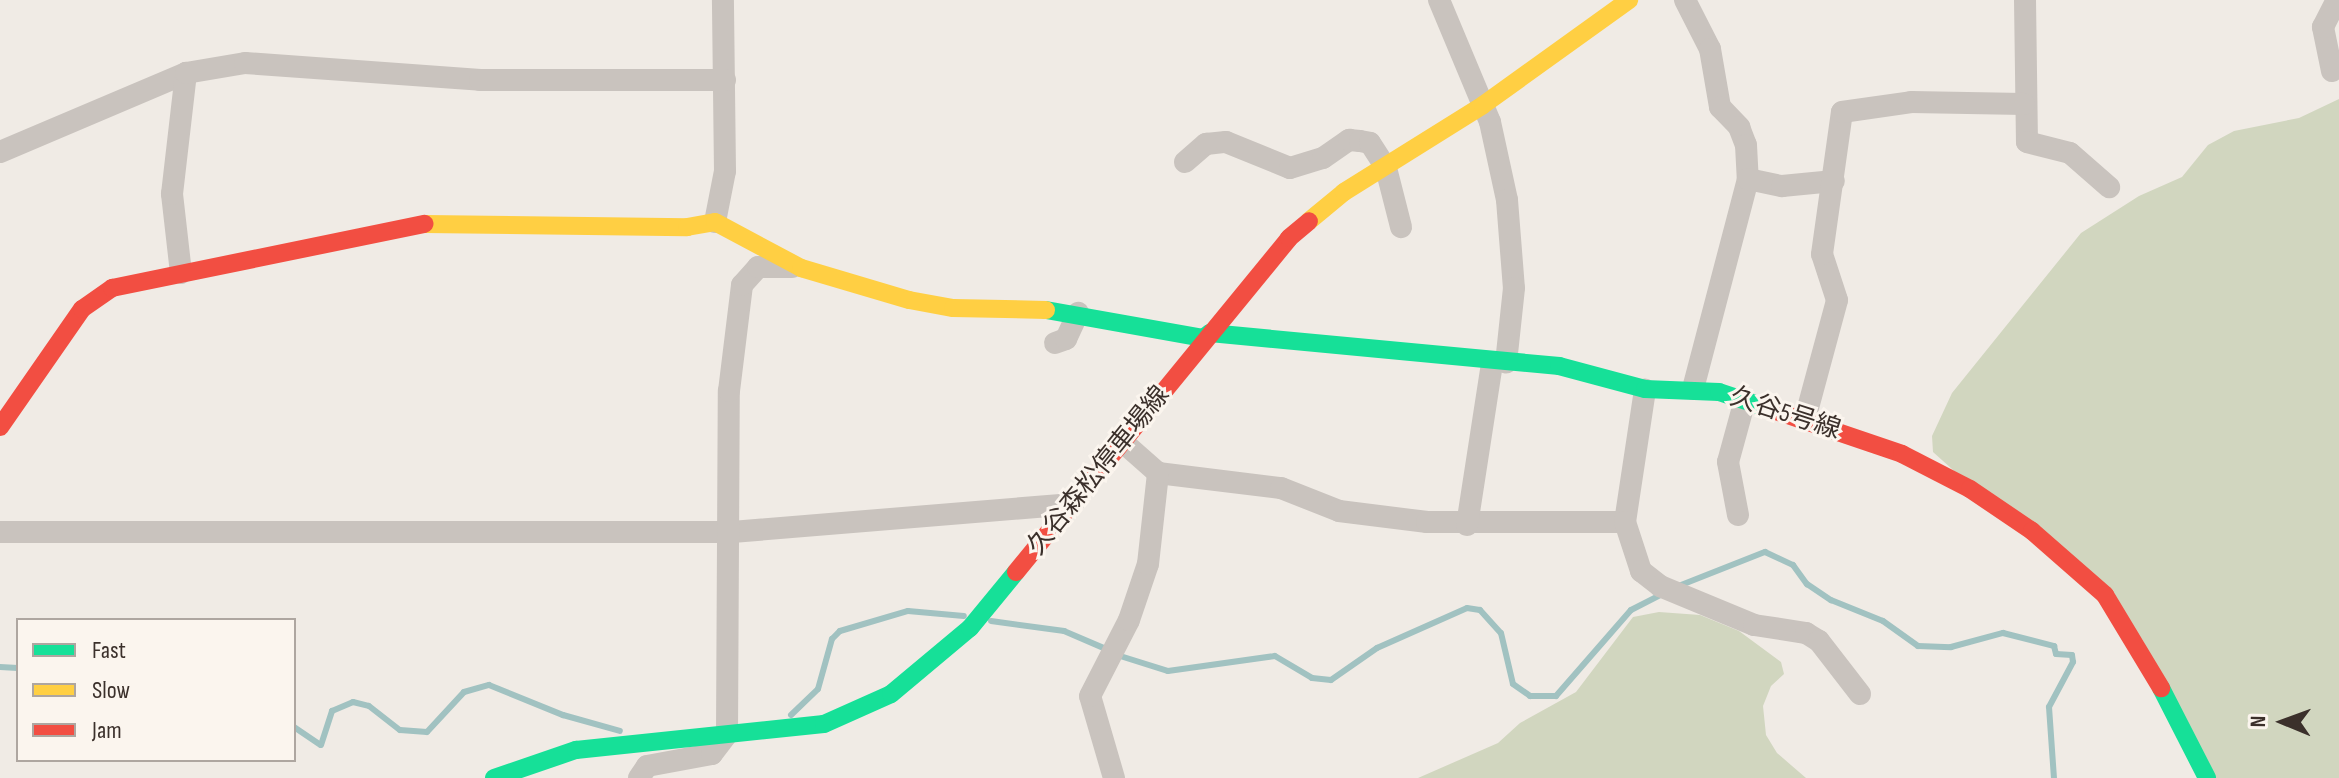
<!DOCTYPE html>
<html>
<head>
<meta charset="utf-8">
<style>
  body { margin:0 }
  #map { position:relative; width:2339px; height:778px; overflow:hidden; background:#f0ebe5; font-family:"Sofia Sans Condensed","Noto Sans JP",sans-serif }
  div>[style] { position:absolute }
  .green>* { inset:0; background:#d1d6bf }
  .stream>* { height:6px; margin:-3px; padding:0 3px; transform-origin:3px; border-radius:3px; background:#a1c2c1 }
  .street>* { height:22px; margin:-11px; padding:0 11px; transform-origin:11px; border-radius:11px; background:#c9c3be }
  .fast>* { height:18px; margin:-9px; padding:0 9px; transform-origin:9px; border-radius:9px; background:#16e098 }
  .slow>* { height:18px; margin:-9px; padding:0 9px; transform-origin:9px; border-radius:9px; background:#ffcf43 }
  .jam>* { height:18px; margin:-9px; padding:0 9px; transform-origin:9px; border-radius:9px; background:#f24e42 }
  span { translate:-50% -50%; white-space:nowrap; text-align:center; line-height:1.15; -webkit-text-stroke:6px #fbf5ee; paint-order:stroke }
  .street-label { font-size:26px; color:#3b302b }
  .legend { position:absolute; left:16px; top:618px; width:280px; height:144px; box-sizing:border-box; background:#fbf5ee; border:2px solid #aea6a0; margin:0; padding:10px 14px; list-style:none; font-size:24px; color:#3b302b }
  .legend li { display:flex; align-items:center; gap:16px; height:40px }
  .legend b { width:40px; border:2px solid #aea6a0 }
  .north { position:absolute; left:2243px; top:682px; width:80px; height:80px; -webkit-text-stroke:6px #fbf5ee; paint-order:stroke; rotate:271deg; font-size:22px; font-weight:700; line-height:32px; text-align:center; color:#3b302b }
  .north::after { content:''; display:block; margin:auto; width:28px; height:36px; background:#3b302b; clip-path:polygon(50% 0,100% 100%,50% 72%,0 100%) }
</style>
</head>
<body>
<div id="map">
  <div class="green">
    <div style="clip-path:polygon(2339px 99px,2339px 778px,2211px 778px,2142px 639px,1933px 452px,1932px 436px,1952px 393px,2081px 233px,2139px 196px,2182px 177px,2208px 145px,2234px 131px,2299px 118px)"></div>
    <div style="clip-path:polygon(1659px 612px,1700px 615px,1739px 631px,1781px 662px,1784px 674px,1771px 686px,1763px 706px,1766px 735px,1777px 753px,1806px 778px,1418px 778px,1498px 743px,1520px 723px,1576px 692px,1633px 617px)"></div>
  </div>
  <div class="stream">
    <div style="left:1676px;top:587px;width:96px;rotate:-21.5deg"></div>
    <div style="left:1765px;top:552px;width:31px;rotate:25deg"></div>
    <div style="left:1793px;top:565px;width:24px;rotate:54deg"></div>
    <div style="left:1807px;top:584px;width:29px;rotate:34deg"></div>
    <div style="left:1831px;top:600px;width:56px;rotate:22deg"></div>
    <div style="left:1883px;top:621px;width:43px;rotate:35.5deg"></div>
    <div style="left:1918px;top:646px;width:33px;rotate:2deg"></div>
    <div style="left:1951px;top:647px;width:54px;rotate:-15.1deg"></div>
    <div style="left:2003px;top:633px;width:53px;rotate:14.3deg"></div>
    <div style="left:2054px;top:646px;width:8px;rotate:76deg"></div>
    <div style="left:2056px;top:654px;width:16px;rotate:4deg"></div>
    <div style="left:2072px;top:655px;width:7px;rotate:82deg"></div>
    <div style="left:2073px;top:662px;width:51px;rotate:118.1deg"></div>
    <div style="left:2049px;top:707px;width:71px;rotate:86deg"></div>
    <div style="left:991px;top:621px;width:74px;rotate:7.8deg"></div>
    <div style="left:1064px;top:631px;width:46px;rotate:23.2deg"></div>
    <div style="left:1117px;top:655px;width:53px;rotate:17.4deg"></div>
    <div style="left:1168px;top:671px;width:108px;rotate:-8deg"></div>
    <div style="left:1275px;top:656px;width:43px;rotate:30.7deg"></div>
    <div style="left:1312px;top:678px;width:19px;rotate:6deg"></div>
    <div style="left:1331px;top:680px;width:56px;rotate:-34.8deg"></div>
    <div style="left:1377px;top:648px;width:98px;rotate:-24deg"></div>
    <div style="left:1467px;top:608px;width:13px;rotate:9deg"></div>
    <div style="left:1480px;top:610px;width:31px;rotate:48deg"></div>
    <div style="left:1501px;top:633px;width:52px;rotate:76.8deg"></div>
    <div style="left:1513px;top:684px;width:21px;rotate:35deg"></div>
    <div style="left:1530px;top:696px;width:26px"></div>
    <div style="left:1556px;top:696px;width:114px;rotate:-48.9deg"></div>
    <div style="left:1631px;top:610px;width:36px;rotate:-27deg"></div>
    <div style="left:0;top:667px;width:18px;rotate:3deg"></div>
    <div style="left:791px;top:715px;width:37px;rotate:-44deg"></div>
    <div style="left:818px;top:689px;width:52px;rotate:-74.4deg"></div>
    <div style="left:832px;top:639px;width:11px;rotate:-45deg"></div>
    <div style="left:840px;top:631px;width:71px;rotate:-16.4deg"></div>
    <div style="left:908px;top:611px;width:56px;rotate:5.1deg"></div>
    <div style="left:294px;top:727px;width:32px;rotate:34deg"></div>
    <div style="left:321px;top:745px;width:36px;rotate:-72deg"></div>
    <div style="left:332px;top:711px;width:23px;rotate:-23deg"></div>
    <div style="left:353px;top:702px;width:16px;rotate:14deg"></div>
    <div style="left:369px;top:706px;width:39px;rotate:38deg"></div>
    <div style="left:400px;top:730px;width:27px;rotate:4deg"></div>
    <div style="left:427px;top:732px;width:54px;rotate:-47.2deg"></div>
    <div style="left:464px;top:692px;width:26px;rotate:-16deg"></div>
    <div style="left:489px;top:685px;width:80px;rotate:22.1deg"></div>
    <div style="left:563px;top:715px;width:59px;rotate:15.7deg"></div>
  </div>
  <div class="street">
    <div style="left:1439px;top:0;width:132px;rotate:67.3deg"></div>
    <div style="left:1490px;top:122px;width:80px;rotate:77.7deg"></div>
    <div style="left:1507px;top:200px;width:88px;rotate:85.5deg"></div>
    <div style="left:1514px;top:288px;width:75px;rotate:96.1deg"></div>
    <div style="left:1685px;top:0;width:55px;rotate:63deg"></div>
    <div style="left:1710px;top:49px;width:59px;rotate:80.2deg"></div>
    <div style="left:1720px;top:107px;width:28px;rotate:46deg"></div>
    <div style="left:1739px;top:127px;width:19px;rotate:69deg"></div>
    <div style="left:1746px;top:145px;width:34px;rotate:87deg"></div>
    <div style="left:1748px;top:179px;width:217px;rotate:104.7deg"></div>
    <div style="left:2025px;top:0;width:142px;rotate:89.2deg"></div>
    <div style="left:2027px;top:142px;width:44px;rotate:14.3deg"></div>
    <div style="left:2070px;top:153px;width:52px;rotate:41.1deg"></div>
    <div style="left:2332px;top:71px;width:45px;rotate:-101.6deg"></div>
    <div style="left:2323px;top:27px;width:30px;rotate:-63deg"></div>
    <div style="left:0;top:152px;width:202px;rotate:-23deg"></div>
    <div style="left:1185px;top:162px;width:28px;rotate:-41deg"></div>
    <div style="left:1206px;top:144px;width:20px;rotate:-6deg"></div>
    <div style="left:1226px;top:142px;width:69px;rotate:22.1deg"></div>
    <div style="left:1290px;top:168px;width:34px;rotate:-17deg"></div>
    <div style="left:1323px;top:158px;width:32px;rotate:-35deg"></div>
    <div style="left:1349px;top:140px;width:11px;rotate:5deg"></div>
    <div style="left:1360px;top:141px;width:10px;rotate:11deg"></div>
    <div style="left:1370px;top:143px;width:30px;rotate:57deg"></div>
    <div style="left:1386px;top:168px;width:61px;rotate:75.7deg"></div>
    <div style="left:1748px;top:179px;width:35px;rotate:12deg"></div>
    <div style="left:1782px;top:186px;width:52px;rotate:-5.5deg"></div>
    <div style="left:715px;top:222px;width:52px;rotate:-78.9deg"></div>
    <div style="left:725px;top:171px;width:171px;rotate:-90.7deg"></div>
    <div style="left:181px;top:273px;width:80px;rotate:-96.5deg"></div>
    <div style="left:172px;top:194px;width:122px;rotate:-83.4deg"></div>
    <div style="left:186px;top:73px;width:60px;rotate:-9.6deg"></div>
    <div style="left:245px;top:63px;width:236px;rotate:4.1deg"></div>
    <div style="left:480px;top:80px;width:245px"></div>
    <div style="left:1055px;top:343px;width:12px;rotate:-20deg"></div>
    <div style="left:1066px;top:339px;width:29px;rotate:-65deg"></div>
    <div style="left:1805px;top:419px;width:123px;rotate:-74.9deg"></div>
    <div style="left:1837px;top:300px;width:48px;rotate:-108.1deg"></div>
    <div style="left:1822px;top:254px;width:143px;rotate:-82deg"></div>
    <div style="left:1842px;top:112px;width:70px;rotate:-8.2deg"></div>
    <div style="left:1911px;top:102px;width:113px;rotate:1deg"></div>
    <div style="left:1158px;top:473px;width:124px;rotate:7deg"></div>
    <div style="left:1281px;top:488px;width:62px;rotate:21.6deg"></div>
    <div style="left:1339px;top:511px;width:89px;rotate:7.1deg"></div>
    <div style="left:1427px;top:522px;width:198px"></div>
    <div style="left:1625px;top:522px;width:134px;rotate:-81.4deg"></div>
    <div style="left:1738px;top:515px;width:54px;rotate:-100.7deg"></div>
    <div style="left:1728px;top:462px;width:64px;rotate:-74.7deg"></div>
    <div style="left:1625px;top:522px;width:52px;rotate:71.9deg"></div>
    <div style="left:1641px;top:571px;width:24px;rotate:38deg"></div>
    <div style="left:1660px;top:586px;width:102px;rotate:22.5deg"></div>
    <div style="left:1754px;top:625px;width:53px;rotate:8.7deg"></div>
    <div style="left:1806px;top:633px;width:15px;rotate:32deg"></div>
    <div style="left:1819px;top:641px;width:67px;rotate:52.3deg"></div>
    <div style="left:1467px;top:525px;width:164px;rotate:-81.2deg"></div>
    <div style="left:0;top:532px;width:732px"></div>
    <div style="left:732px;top:532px;width:342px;rotate:-4.7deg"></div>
    <div style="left:639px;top:778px;width:14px;rotate:-56deg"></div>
    <div style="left:647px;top:766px;width:66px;rotate:-10.5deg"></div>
    <div style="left:712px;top:754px;width:25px;rotate:-53deg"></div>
    <div style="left:727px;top:734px;width:343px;rotate:-89.7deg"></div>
    <div style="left:729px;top:391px;width:107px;rotate:-83deg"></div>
    <div style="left:742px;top:285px;width:24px;rotate:-48deg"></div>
    <div style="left:758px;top:267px;width:34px"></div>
    <div style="left:1114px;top:778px;width:85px;rotate:-106.3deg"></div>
    <div style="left:1090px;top:696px;width:85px;rotate:-62.8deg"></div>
    <div style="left:1129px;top:620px;width:59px;rotate:-71.3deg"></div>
    <div style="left:1148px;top:564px;width:92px;rotate:-83.7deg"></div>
    <div style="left:1158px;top:473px;width:45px;rotate:-138.6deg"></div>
  </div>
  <div class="fast">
    <div style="left:1046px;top:310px;width:159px;rotate:10.1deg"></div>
    <div style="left:1203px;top:338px;width:9px;rotate:-36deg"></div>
    <div style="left:1210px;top:333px;width:351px;rotate:5.4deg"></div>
    <div style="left:1559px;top:366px;width:89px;rotate:15deg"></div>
    <div style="left:1645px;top:389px;width:74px;rotate:2.3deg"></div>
    <div style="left:1719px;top:392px;width:57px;rotate:18.4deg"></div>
    <div style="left:2161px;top:688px;width:101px;rotate:62.9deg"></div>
    <div style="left:494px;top:778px;width:87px;rotate:-18.9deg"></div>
    <div style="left:576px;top:750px;width:249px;rotate:-6deg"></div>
    <div style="left:824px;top:724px;width:73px;rotate:-24.1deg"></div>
    <div style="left:891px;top:694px;width:103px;rotate:-39.9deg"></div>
    <div style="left:970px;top:628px;width:72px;rotate:-50.6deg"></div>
  </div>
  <div class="slow">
    <div style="left:1309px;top:221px;width:45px;rotate:-39.6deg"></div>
    <div style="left:1344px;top:192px;width:164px;rotate:-32deg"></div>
    <div style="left:1483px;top:105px;width:180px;rotate:-35.7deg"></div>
    <div style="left:425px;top:224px;width:262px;rotate:0.7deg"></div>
    <div style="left:687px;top:227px;width:28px;rotate:-10deg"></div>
    <div style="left:715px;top:222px;width:98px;rotate:28.1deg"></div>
    <div style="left:801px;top:268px;width:113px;rotate:16.5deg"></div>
    <div style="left:909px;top:300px;width:45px;rotate:10.3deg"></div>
    <div style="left:953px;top:308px;width:93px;rotate:1.2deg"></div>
  </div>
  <div class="jam">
    <div style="left:1773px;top:410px;width:136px;rotate:18.8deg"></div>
    <div style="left:1902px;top:454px;width:76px;rotate:27.2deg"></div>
    <div style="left:1970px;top:489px;width:75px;rotate:34.1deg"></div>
    <div style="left:2032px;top:531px;width:97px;rotate:41.2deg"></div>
    <div style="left:2105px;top:595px;width:109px;rotate:58.9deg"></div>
    <div style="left:0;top:427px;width:144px;rotate:-55.2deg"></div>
    <div style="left:82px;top:309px;width:37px;rotate:-35deg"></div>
    <div style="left:112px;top:288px;width:319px;rotate:-11.6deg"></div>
    <div style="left:1016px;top:572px;width:431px;rotate:-50.7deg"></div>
    <div style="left:1289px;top:238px;width:26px;rotate:-40deg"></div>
  </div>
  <div class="street-label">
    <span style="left:1785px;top:414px;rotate:18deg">久谷5号線</span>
    <span style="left:1099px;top:471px;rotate:-51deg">久谷森松停車場線</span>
  </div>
  <ul class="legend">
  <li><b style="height:10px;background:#16e098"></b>Fast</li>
  <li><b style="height:10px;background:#ffcf43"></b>Slow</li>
  <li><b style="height:10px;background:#f24e42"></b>Jam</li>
  </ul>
  <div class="north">N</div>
</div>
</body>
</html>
